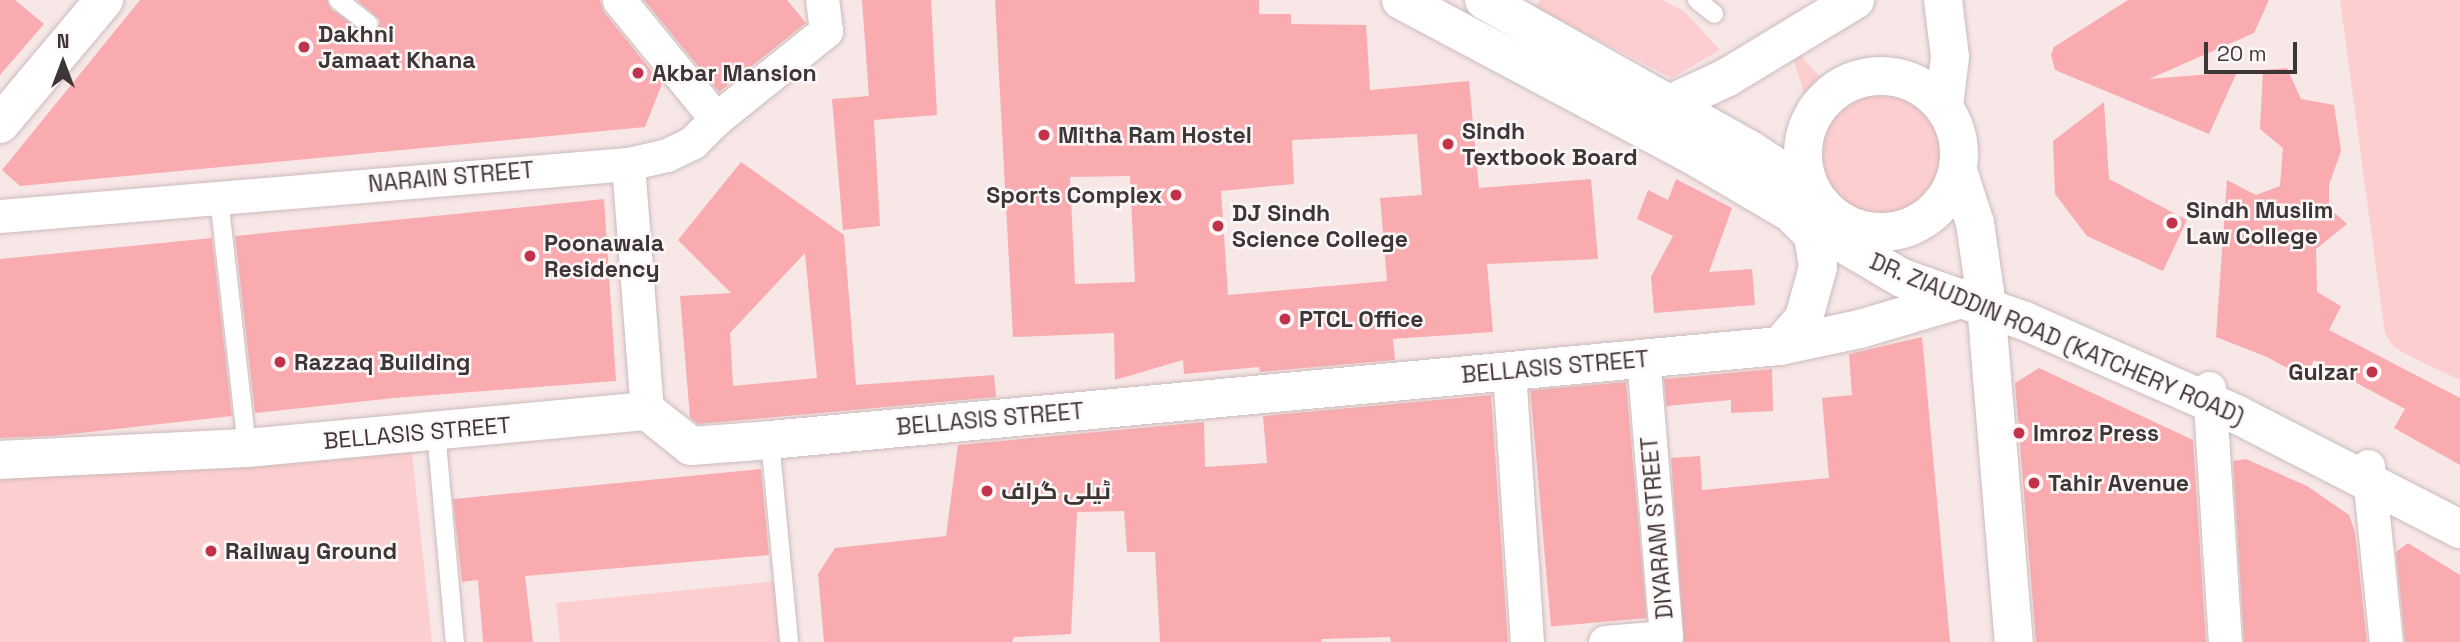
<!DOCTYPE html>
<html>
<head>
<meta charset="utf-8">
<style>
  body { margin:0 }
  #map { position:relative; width:2460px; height:642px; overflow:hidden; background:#f8e7e7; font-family:"Space Grotesk",Cairo,sans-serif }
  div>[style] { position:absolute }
  .green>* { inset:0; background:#fdced0 }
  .building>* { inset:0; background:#f9abaf; transform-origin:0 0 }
  .roads { filter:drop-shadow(0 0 2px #cbb) drop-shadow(0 0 2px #cbb) }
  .lane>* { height:18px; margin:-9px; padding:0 9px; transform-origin:9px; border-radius:9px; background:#fff }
  .street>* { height:33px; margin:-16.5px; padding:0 16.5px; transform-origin:16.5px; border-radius:16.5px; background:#fff }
  .secondary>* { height:38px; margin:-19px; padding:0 19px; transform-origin:19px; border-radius:19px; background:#fff }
  .primary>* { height:38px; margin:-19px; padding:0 19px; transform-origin:19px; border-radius:19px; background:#fff }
  .primary>.ring { margin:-19px; padding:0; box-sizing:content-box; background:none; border:38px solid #fff; border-radius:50% }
  .dots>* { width:19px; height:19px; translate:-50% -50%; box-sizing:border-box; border:4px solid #fef7f7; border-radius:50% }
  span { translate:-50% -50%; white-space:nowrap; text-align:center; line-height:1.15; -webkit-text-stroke:5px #fef7f7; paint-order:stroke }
  .poi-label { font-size:23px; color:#3d3636; font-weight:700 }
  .left { translate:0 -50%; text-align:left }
  .right { translate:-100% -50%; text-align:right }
  .street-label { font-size:23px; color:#3d3636 }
  .north { position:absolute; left:28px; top:28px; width:70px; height:70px; -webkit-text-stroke:5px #fef7f7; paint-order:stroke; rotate:0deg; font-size:19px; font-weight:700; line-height:28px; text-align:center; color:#3d3636 }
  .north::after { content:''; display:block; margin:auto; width:24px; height:32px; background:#3d3636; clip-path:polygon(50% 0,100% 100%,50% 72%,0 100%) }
  .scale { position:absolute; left:2204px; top:42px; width:93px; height:32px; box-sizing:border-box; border:4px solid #3d3636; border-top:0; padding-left:9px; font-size:21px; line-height:24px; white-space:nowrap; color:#3d3636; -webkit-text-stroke:5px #fef7f7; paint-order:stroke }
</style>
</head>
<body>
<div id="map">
  <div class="green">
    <div style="clip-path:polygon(1540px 0,1662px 0,1685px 12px,1720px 50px,1672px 78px,1536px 8px)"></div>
    <div style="clip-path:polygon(2340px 0,2460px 0,2460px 380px,2411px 357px,2394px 347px,2385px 334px)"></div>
    <div style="clip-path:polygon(1787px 41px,1833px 91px,1864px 77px,1884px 75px,1907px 79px,1927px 90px,1944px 106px,1956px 129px,1960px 155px,1950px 191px,1940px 206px,1919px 222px,1893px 230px,1867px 230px,1843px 221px,1810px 185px,1803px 160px,1805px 134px,1812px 116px)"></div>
    <div style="clip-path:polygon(410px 434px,432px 642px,0 642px,0 460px)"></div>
    <div style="clip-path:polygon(777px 581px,785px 642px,560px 642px,556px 603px)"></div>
  </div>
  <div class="building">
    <div style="clip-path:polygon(0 0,15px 0,44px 24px,0 75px)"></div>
    <div style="clip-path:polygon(140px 0,327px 0,331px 9px,368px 35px,378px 31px,380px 20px,357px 0,600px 0,604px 12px,662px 84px,645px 127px,20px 186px,2px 170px)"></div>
    <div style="clip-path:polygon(644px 0,787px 0,806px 23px,719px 92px)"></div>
    <div style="clip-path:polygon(862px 0,931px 0,937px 115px,874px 120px,880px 226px,843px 230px,832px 99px,869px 96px)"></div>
    <div style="clip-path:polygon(evenodd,995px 0,1259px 0,1259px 14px,1291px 14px,1291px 24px,1366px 25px,1370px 90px,1469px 81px,1479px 188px,1591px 179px,1598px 259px,1487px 264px,1493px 332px,1393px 339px,1395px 360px,1260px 372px,1259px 367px,1184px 374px,1183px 360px,1115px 380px,1114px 333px,1013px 337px,995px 0,1417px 134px,1422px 195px,1380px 198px,1387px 281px,1228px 295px,1221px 191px,1294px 184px,1292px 140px,1417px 134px,995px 0,1130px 176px,1135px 282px,1075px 284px,1070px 177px,1130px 176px)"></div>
    <div style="clip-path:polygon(2128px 0,2269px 0,2254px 33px,2149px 79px,2237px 72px,2209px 134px,2055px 70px,2051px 55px,2054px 47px)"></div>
    <div style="clip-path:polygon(2287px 68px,2301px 99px,2334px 105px,2341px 151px,2329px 185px,2329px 208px,2347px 224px,2316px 249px,2317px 292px,2341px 306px,2329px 330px,2460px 398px,2460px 465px,2394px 428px,2405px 409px,2314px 360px,2305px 378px,2267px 357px,2216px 337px,2227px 180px,2256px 195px,2280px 186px,2283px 148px,2260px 129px,2263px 70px)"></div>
    <div style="clip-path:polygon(2104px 102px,2109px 179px,2187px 220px,2163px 271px,2087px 236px,2055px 194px,2053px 141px)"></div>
    <div style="clip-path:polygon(evenodd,741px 162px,844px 235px,856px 385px,994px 375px,996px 397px,698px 424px,690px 418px,680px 296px,731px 293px,678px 240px,741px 162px,805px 253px,817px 378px,733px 386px,730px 333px,805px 253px)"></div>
    <div style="clip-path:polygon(1676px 179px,1732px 208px,1709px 272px,1752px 269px,1755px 305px,1654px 313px,1651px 277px,1673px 236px,1637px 219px,1648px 190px,1668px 200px)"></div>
    <div style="clip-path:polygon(604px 199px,616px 381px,394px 398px,255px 413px,235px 236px)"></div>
    <div style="clip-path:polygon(212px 238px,232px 416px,53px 436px,0 438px,0 259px)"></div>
    <div style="clip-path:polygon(1922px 337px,1950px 642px,1684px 642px,1671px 458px,1700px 456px,1702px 490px,1829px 478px,1822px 398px,1852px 395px,1849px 354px)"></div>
    <div style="clip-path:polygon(2039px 368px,2193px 440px,2206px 642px,2036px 642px,2015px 383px)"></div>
    <div style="clip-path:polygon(1772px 369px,1773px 411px,1731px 413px,1731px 400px,1666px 406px,1664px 379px)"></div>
    <div style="left:1626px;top:382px;width:237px;height:96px;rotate:85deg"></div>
    <div style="clip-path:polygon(1491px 395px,1508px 642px,1391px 642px,1390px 637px,1322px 639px,1321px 642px,1160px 642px,1155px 552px,1127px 552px,1124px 511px,1077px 512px,1071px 634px,1014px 637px,1012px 642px,824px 642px,818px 574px,835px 548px,946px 536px,958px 445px,1204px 422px,1205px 467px,1267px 463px,1263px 416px)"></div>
    <div style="clip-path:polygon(2246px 459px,2307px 486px,2349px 515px,2355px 532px,2367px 642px,2244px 642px,2233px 461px)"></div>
    <div style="clip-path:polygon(761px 469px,769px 555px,525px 576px,533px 642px,483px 642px,478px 580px,462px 582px,453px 499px)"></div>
    <div style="clip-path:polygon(2408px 543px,2460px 575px,2460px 642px,2405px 642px,2396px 552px)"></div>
  </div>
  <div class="roads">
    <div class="lane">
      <div style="left:338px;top:0;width:39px;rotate:38deg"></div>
      <div style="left:1697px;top:0;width:22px;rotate:39deg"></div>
      <div style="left:219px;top:198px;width:252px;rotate:83.6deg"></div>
      <div style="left:436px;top:431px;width:212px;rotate:84.9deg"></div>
      <div style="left:770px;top:440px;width:203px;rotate:84.6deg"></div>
    </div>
    <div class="street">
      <div style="left:619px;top:0;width:154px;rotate:50.8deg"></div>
      <div style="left:628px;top:164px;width:248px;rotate:85.6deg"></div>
      <div style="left:0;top:216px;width:630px;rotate:-4.73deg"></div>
      <div style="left:628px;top:164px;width:40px;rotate:-13deg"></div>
      <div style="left:667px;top:155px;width:28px;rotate:-26deg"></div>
      <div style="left:692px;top:143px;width:34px;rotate:-45deg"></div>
      <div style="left:716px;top:119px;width:141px;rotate:-38.7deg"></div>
      <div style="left:826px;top:31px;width:31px;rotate:-97deg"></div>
      <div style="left:1509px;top:371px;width:272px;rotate:86.2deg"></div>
      <div style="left:2209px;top:388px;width:255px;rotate:86.4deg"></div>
      <div style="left:2368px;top:466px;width:177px;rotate:84.2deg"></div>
      <div style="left:1605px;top:642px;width:61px;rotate:-4.7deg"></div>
      <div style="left:1666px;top:637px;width:280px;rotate:-94.7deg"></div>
    </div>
    <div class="secondary">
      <div style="left:1672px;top:103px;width:60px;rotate:-24.8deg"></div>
      <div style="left:1726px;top:78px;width:151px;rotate:-31.2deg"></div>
      <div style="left:0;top:124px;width:162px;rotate:-50deg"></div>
      <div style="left:0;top:460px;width:247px;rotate:-2.8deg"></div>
      <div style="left:247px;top:448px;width:402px;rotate:-5.3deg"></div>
      <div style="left:647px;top:411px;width:56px;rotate:38.5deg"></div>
      <div style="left:691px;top:446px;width:79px;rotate:-4.3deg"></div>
      <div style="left:770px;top:440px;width:1014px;rotate:-5.32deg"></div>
      <div style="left:1780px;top:346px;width:82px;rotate:-12deg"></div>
      <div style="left:1860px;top:329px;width:130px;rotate:-16.5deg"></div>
      <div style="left:1985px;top:292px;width:351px;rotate:85.3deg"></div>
    </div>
    <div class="primary">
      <div style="left:1401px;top:0;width:332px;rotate:28deg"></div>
      <div style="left:1694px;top:156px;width:241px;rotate:30.4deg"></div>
      <div style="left:1902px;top:278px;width:130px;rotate:19.3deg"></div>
      <div style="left:2025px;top:321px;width:233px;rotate:23.8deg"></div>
      <div style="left:2238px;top:415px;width:250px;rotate:27.2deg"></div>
      <div style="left:1484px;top:0;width:305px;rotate:29.4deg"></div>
      <div style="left:1750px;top:150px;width:48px;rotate:33deg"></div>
      <div style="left:1790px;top:176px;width:45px;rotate:49.5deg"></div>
      <div style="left:1819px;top:210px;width:24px;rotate:28deg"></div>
      <div style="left:1943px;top:0;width:57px;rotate:83deg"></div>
      <div style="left:1950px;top:57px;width:49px;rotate:97deg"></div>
      <div class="ring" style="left:1803px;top:76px;width:118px;height:118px"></div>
      <div style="left:1958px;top:171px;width:55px;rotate:71.9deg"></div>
      <div style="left:1975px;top:223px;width:70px;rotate:81.8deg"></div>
      <div style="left:1780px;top:346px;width:37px;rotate:-49deg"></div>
      <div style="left:1804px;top:318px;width:53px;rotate:-74.6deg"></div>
      <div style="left:1818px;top:267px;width:32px;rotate:-99deg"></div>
      <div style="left:1813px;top:235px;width:25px;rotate:-135deg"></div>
    </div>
  </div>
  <div class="dots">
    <div style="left:304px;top:47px;background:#c3324b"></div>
    <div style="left:638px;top:73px;background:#c3324b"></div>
    <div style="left:1044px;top:135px;background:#c3324b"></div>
    <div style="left:1448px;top:144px;background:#c3324b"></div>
    <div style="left:1176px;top:195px;background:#c3324b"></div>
    <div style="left:2172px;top:223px;background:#c3324b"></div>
    <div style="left:1218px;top:226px;background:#c3324b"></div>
    <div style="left:530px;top:256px;background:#c3324b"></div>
    <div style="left:1285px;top:319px;background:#c3324b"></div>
    <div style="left:280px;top:362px;background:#c3324b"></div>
    <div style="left:2372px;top:372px;background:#c3324b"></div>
    <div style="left:2019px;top:433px;background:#c3324b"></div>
    <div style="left:2034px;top:483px;background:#c3324b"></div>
    <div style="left:987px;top:491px;background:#c3324b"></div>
    <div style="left:211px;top:551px;background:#c3324b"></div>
  </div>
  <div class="poi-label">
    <span class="left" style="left:318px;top:47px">Dakhni<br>Jamaat Khana</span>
    <span class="left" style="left:652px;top:73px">Akbar Mansion</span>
    <span class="left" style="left:1462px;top:144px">Sindh<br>Textbook Board</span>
    <span class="left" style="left:1058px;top:135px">Mitha Ram Hostel</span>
    <span class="right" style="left:1162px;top:195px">Sports Complex</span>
    <span class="left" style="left:2186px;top:223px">Sindh Muslim<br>Law College</span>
    <span class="left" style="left:1232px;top:226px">DJ Sindh<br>Science College</span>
    <span class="left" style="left:544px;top:256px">Poonawala<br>Residency</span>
    <span class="left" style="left:1299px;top:319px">PTCL Office</span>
    <span class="left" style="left:294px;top:362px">Razzaq Building</span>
    <span class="right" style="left:2358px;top:372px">Gulzar</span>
    <span class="left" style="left:2033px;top:433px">Imroz Press</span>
    <span class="left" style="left:2048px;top:483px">Tahir Avenue</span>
    <span class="left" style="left:1001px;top:491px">ٹیلی گراف</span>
    <span class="left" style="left:225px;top:551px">Railway Ground</span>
  </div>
  <div class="street-label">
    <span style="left:451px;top:177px;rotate:-5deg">NARAIN STREET</span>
    <span style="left:2057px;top:339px;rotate:23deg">DR. ZIAUDDIN ROAD (KATCHERY ROAD)</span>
    <span style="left:1555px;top:367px;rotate:-5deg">BELLASIS STREET</span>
    <span style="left:990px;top:419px;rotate:-5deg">BELLASIS STREET</span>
    <span style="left:417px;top:433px;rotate:-5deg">BELLASIS STREET</span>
    <span style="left:1657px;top:528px;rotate:-95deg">DIYARAM STREET</span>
  </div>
  <div class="north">N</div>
  <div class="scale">20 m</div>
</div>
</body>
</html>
